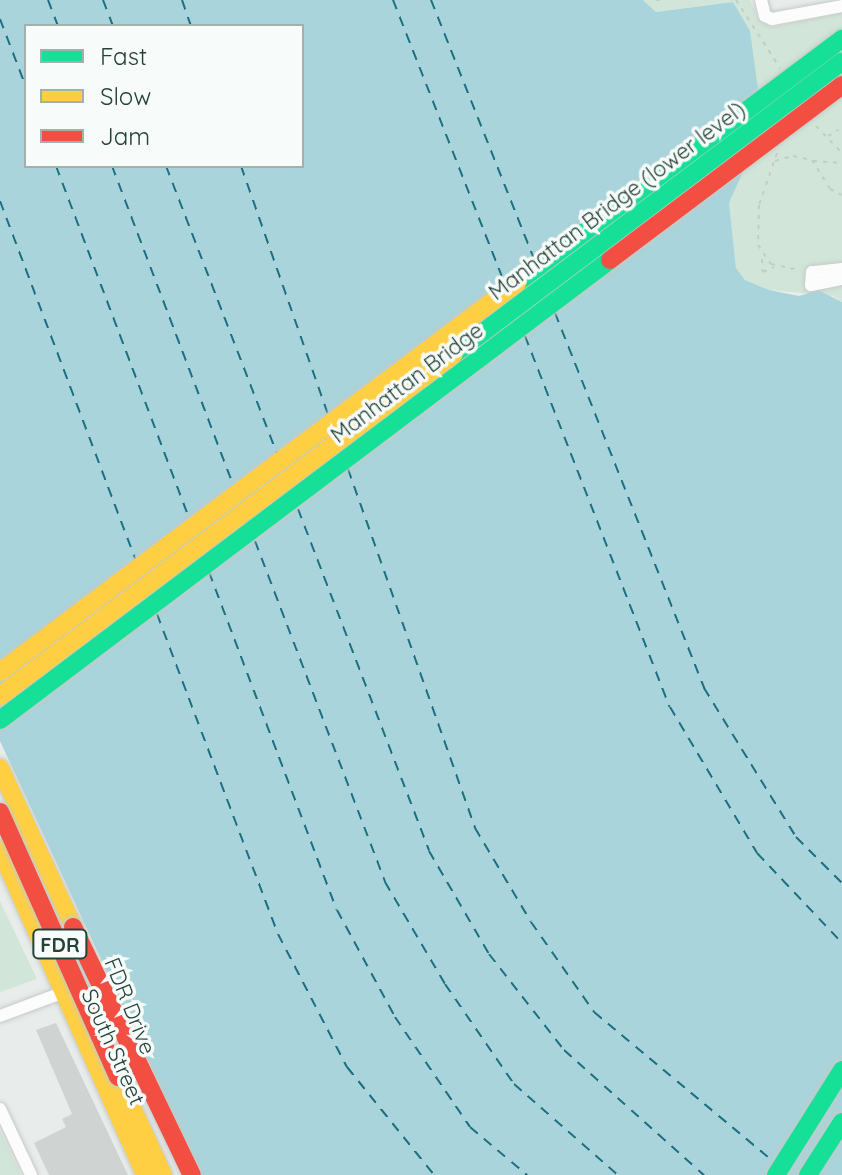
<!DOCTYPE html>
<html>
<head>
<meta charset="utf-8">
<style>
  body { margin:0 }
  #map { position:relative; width:842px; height:1175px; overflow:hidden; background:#e8edeb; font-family:Quicksand,sans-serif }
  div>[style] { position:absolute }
  .green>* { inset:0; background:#d1e6d8 }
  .water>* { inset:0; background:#a9d4db }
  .ferry>* { height:2px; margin-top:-1px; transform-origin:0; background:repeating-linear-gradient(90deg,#1c6f80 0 10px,transparent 0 18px) }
  .building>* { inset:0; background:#cfd4d2 }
  .path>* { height:2px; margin-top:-1px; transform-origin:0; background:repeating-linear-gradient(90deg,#c3ccca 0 4px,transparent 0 10px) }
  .roads { filter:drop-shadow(0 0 2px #c5cac8) drop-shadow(0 0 2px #c5cac8) }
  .street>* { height:12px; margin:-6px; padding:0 6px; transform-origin:6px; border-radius:6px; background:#fcfcfc }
  .fast>* { height:18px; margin:-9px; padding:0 9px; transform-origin:9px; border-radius:9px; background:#16e098 }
  .slow>* { height:18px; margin:-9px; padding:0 9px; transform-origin:9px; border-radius:9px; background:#ffcf43 }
  .rail>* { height:3px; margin-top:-1.5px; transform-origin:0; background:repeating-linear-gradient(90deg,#c9cdcc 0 16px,transparent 0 24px) }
  .bridges { filter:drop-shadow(0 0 2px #c3cbc8) drop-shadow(0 0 2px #c3cbc8) }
  .fast-bridge>* { height:18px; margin:-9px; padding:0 9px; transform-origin:9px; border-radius:9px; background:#16e098 }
  .slow-bridge>* { height:18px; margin:-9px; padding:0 9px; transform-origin:9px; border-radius:9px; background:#ffcf43 }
  .jam-bridge>* { height:18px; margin:-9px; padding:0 9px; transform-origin:9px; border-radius:9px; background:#f24e42 }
  span { translate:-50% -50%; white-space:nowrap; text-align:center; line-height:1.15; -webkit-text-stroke:7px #f7fbf9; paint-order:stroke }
  .shield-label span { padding:2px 6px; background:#f7fbf9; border:2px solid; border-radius:6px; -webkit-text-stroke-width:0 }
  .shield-label { font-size:20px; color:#24423a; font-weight:700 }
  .street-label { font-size:22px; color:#24423a }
  .legend { position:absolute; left:24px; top:24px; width:280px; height:144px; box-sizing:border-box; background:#f7fbf9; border:2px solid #a3b1ad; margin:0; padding:10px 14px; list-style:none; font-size:24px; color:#24423a }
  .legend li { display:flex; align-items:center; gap:16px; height:40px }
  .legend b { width:40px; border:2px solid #a3b1ad }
</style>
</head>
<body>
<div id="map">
  <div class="green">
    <div style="clip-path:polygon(643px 0,750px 0,758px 18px,771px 27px,842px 13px,842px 302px,833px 296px,769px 290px,745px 280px,736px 268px,729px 203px,752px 152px,757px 85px,749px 37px,733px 2px,656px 12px)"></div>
    <div style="clip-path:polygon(0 901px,37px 979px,0 992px)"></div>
    <div style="clip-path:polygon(0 1131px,21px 1175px,0 1175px)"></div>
  </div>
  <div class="water">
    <div style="clip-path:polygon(evenodd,0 0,643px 0,656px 12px,733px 2px,750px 31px,759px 96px,752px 152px,729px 203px,736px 268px,745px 280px,769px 290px,799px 296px,818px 290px,842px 302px,842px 1175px,201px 1175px,0 741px,0 0,26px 26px,302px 26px,302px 166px,26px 166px,26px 26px)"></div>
  </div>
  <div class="ferry">
    <div style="left:48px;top:0;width:28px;rotate:69deg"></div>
    <div style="left:103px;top:0;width:28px;rotate:69deg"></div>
    <div style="left:182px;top:0;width:28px;rotate:71deg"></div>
    <div style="left:393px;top:0;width:303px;rotate:68.5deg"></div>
    <div style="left:431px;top:0;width:279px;rotate:68.3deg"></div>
    <div style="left:0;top:19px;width:73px;rotate:69.1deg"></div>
    <div style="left:56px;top:166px;width:379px;rotate:69.3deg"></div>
    <div style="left:112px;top:166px;width:343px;rotate:69.2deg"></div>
    <div style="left:166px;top:166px;width:309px;rotate:68.9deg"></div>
    <div style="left:241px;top:166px;width:263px;rotate:70.7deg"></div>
    <div style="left:0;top:201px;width:384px;rotate:69.3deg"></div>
    <div style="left:555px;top:313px;width:404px;rotate:68.3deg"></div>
    <div style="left:704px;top:688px;width:175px;rotate:58.3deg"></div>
    <div style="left:796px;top:837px;width:65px;rotate:45deg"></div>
    <div style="left:525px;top:336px;width:398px;rotate:68.7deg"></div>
    <div style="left:670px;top:707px;width:170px;rotate:59.2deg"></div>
    <div style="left:757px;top:853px;width:124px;rotate:46.6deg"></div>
    <div style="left:348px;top:469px;width:381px;rotate:70.5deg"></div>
    <div style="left:475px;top:828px;width:109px;rotate:59.2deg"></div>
    <div style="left:531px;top:922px;width:110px;rotate:55deg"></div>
    <div style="left:594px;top:1012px;width:233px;rotate:39.8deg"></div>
    <div style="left:298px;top:509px;width:366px;rotate:69deg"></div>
    <div style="left:429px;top:851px;width:119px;rotate:59.8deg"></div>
    <div style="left:489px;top:954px;width:122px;rotate:52deg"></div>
    <div style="left:564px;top:1050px;width:188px;rotate:41.8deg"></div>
    <div style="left:255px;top:541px;width:365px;rotate:69.1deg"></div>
    <div style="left:385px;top:882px;width:118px;rotate:59.5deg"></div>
    <div style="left:445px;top:984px;width:121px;rotate:55.4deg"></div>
    <div style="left:514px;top:1084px;width:138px;rotate:41.2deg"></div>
    <div style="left:209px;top:572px;width:361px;rotate:69.3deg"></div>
    <div style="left:337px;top:910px;width:122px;rotate:61.5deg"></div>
    <div style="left:395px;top:1017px;width:133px;rotate:55.7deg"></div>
    <div style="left:470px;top:1127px;width:75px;rotate:40.1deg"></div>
    <div style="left:157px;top:614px;width:342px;rotate:69.3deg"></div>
    <div style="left:278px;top:934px;width:150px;rotate:62.6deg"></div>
    <div style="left:347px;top:1067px;width:139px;rotate:51.1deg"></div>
  </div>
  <div class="building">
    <div style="clip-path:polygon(56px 1023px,128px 1175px,49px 1175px,34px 1143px,66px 1127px,62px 1119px,72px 1114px,36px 1030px)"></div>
  </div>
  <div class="path">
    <div style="left:656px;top:0;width:7px"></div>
    <div style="left:736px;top:0;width:81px;rotate:57.1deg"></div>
    <div style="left:816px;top:126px;width:37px;rotate:46deg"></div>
    <div style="left:828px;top:136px;width:12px;rotate:-31deg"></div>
    <div style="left:777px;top:153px;width:55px;rotate:109.1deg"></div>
    <div style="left:759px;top:205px;width:40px;rotate:91.4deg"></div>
    <div style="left:758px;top:245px;width:23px;rotate:56deg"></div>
    <div style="left:771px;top:264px;width:30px;rotate:12deg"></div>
    <div style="left:775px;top:161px;width:19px;rotate:-16deg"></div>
    <div style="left:793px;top:156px;width:19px;rotate:12deg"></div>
    <div style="left:812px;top:160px;width:34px;rotate:58deg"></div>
    <div style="left:830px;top:189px;width:13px;rotate:27deg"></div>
    <div style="left:813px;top:161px;width:29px;rotate:4deg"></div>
    <div style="left:762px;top:259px;width:13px;rotate:86deg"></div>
    <div style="left:763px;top:272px;width:12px;rotate:-24deg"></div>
  </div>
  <div class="roads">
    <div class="street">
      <div style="left:761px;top:0;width:16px;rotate:76deg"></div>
      <div style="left:765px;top:16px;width:8px;rotate:23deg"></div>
      <div style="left:772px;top:19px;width:71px;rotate:-10.5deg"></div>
      <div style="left:842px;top:269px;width:30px;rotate:174deg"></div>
      <div style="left:812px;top:272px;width:13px;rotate:94deg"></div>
      <div style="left:811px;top:285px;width:32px;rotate:-11deg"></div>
      <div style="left:0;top:1016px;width:66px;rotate:-20.4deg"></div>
      <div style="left:0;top:1109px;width:73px;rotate:64.8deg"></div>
    </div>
    <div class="fast">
      <div style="left:776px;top:1175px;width:124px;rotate:-57.8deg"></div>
      <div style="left:808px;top:1175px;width:63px;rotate:-57.3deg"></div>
    </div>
    <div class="slow">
      <div style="left:0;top:768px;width:175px;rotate:65.3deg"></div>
      <div style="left:0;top:849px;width:357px;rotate:66deg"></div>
      <div style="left:118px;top:1077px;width:108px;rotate:65.3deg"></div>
    </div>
  </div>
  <div class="rail">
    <div style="left:0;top:688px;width:1054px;rotate:-36.98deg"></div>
    <div style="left:0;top:715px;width:1055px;rotate:-37.07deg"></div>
  </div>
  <div class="bridges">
    <div class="fast-bridge">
      <div style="left:518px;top:282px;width:405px;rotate:-36.9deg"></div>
      <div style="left:454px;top:354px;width:486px;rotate:-37deg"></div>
      <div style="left:0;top:720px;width:764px;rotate:-37.02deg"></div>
    </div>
    <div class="slow-bridge">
      <div style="left:0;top:672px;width:648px;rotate:-36.98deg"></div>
      <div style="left:0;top:696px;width:568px;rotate:-36.99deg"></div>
    </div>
    <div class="jam-bridge">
      <div style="left:610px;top:260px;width:291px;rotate:-37deg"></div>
      <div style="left:0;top:812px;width:290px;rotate:66deg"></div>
      <div style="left:73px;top:927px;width:275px;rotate:64.4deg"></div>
    </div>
  </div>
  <div class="shield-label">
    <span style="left:60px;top:944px">FDR</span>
  </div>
  <div class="street-label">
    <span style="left:617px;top:201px;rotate:-37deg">Manhattan Bridge (lower level)</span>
    <span style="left:407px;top:383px;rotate:-37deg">Manhattan Bridge</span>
    <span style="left:130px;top:1006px;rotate:68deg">FDR Drive</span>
    <span style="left:113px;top:1047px;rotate:66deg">South Street</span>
  </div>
  <ul class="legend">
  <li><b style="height:10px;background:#16e098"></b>Fast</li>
  <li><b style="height:10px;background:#ffcf43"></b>Slow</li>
  <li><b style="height:10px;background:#f24e42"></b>Jam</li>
  </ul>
</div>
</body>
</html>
